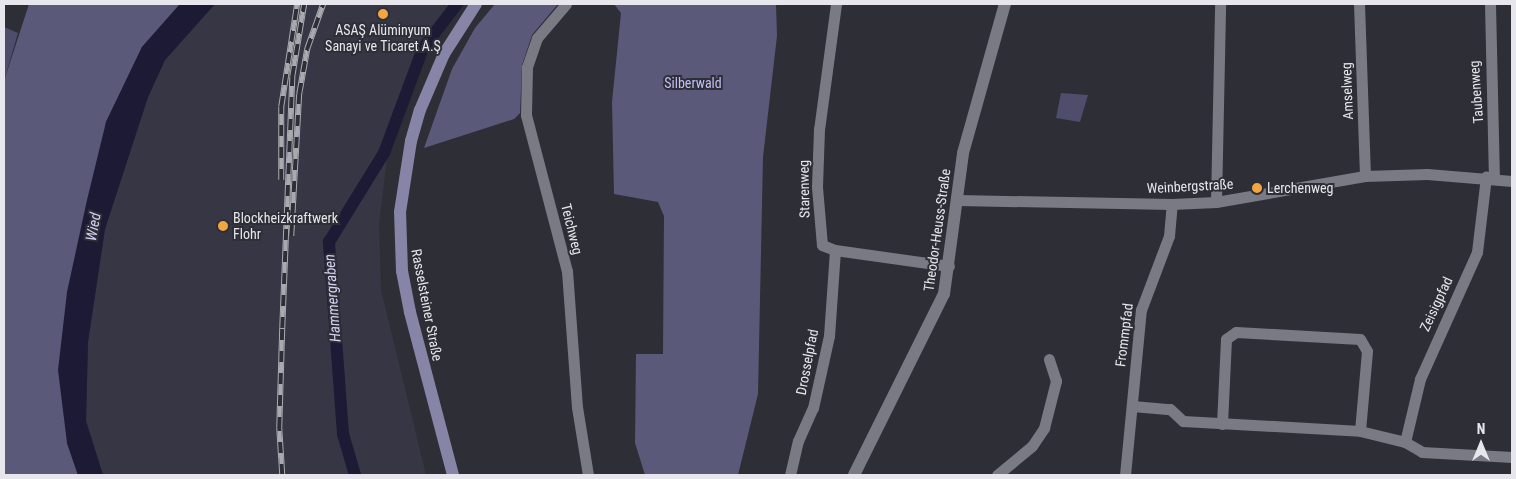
<!DOCTYPE html>
<html>
<head>
<meta charset="utf-8">
<style>
  body { margin:0 }
  #map { position:relative; width:1516px; height:479px; overflow:hidden; background:#2e2e36; font-family:"Roboto Condensed",sans-serif }
  div>[style] { position:absolute }
  .built>* { inset:0; background:#373645 }
  .green>* { inset:0; background:#4f4d6c }
  .forest>* { inset:0; background:#5b5979 }
  .water>* { inset:0; background:#1d1a35 }
  .canal>* { height:12px; margin:-6px; padding:0 6px; transform-origin:6px; border-radius:6px; background:#1d1a35 }
  .minor>* { height:11px; margin:-5.5px; padding:0 5.5px; transform-origin:5.5px; border-radius:5.5px; background:#7a7a84 }
  .tertiary>* { height:12px; margin:-6px; padding:0 6px; transform-origin:6px; border-radius:6px; background:#7a7a84 }
  .secondary>* { height:12px; margin:-6px; padding:0 6px; transform-origin:6px; border-radius:6px; background:#8684a7 }
  .rail>* { height:5.5px; margin-top:-2.75px; transform-origin:0; background:repeating-linear-gradient(90deg,#2e2e36 0 11px,#a9a9af 0 22px); box-sizing:border-box; border-block:1px solid #a9a9af }
  .dots>* { width:14px; height:14px; translate:-50% -50%; box-sizing:border-box; border:2px solid #2e2e36; border-radius:50% }
  span { translate:-50% -50%; white-space:nowrap; text-align:center; line-height:1.15; -webkit-text-stroke:4px #2e2e36; paint-order:stroke }
  .poi-label { font-size:14px; color:#e6e6ec }
  .left { translate:0 -50%; text-align:left }
  .park-label { font-size:14px; color:#c1bff8 }
  .street-label { font-size:14px; color:#e6e6ec }
  .water-label { font-size:15px; color:#d4d3f6; font-style:italic }
  .frame { position:absolute; inset:0; border:5px solid #e6e6ec; pointer-events:none }
  .north { position:absolute; left:1456px; top:419px; width:50px; height:50px; -webkit-text-stroke:4px #2e2e36; paint-order:stroke; rotate:0deg; font-size:14px; font-weight:700; line-height:20px; text-align:center; color:#e6e6ec }
  .north::after { content:''; display:block; margin:auto; width:18px; height:22px; background:#e6e6ec; clip-path:polygon(50% 0,100% 100%,50% 72%,0 100%) }
</style>
</head>
<body>
<div id="map">
  <div class="built">
    <div style="clip-path:polygon(215px 4px,462px 4px,429px 47px,387px 159px,379px 224px,381px 290px,426px 475px,103px 475px,86px 421px,88px 342px,105px 229px,148px 97px,165px 60px)"></div>
  </div>
  <div class="green">
    <div style="clip-path:polygon(4px 27px,18px 33px,4px 81px)"></div>
    <div style="clip-path:polygon(1061px 93px,1088px 95px,1080px 122px,1056px 118px)"></div>
  </div>
  <div class="forest">
    <div style="clip-path:polygon(29px 4px,180px 4px,142px 47px,106px 122px,67px 443px,78px 475px,4px 475px,4px 81px)"></div>
    <div style="clip-path:polygon(495px 4px,558px 4px,532px 35px,522px 65px,520px 113px,514px 119px,424px 148px,452px 69px,475px 28px)"></div>
    <div style="clip-path:polygon(614px 4px,776px 4px,777px 36px,763px 157px,758px 394px,738px 475px,645px 475px,635px 443px,636px 354px,663px 354px,664px 216px,658px 202px,614px 194px,612px 102px,621px 13px)"></div>
  </div>
  <div class="water">
    <div style="clip-path:polygon(180px 4px,215px 4px,165px 60px,148px 97px,105px 229px,88px 342px,86px 421px,103px 475px,78px 475px,67px 443px,58px 370px,67px 292px,87px 200px,106px 122px,142px 47px)"></div>
  </div>
  <div class="canal">
    <div style="left:355px;top:475px;width:43px;rotate:-106.3deg"></div>
    <div style="left:343px;top:434px;width:193px;rotate:-94.2deg"></div>
    <div style="left:329px;top:242px;width:105px;rotate:-58.3deg"></div>
    <div style="left:384px;top:153px;width:112px;rotate:-69.6deg"></div>
    <div style="left:423px;top:48px;width:56px;rotate:-52.3deg"></div>
  </div>
  <div class="minor">
    <div style="left:566px;top:4px;width:45px;rotate:130.5deg"></div>
    <div style="left:537px;top:38px;width:31px;rotate:109deg"></div>
    <div style="left:527px;top:67px;width:48px;rotate:91.2deg"></div>
    <div style="left:526px;top:115px;width:161px;rotate:75.3deg"></div>
    <div style="left:567px;top:271px;width:136px;rotate:85.8deg"></div>
    <div style="left:577px;top:407px;width:69px;rotate:80.8deg"></div>
    <div style="left:836px;top:4px;width:126px;rotate:97.7deg"></div>
    <div style="left:819px;top:129px;width:58px;rotate:92deg"></div>
    <div style="left:817px;top:187px;width:58px;rotate:85.1deg"></div>
    <div style="left:822px;top:245px;width:14px;rotate:21deg"></div>
    <div style="left:835px;top:250px;width:115px;rotate:8deg"></div>
    <div style="left:1359px;top:4px;width:172px;rotate:88deg"></div>
    <div style="left:1490px;top:4px;width:174px;rotate:88.7deg"></div>
    <div style="left:958px;top:200px;width:214px;rotate:1.1deg"></div>
    <div style="left:1172px;top:204px;width:44px;rotate:-2.6deg"></div>
    <div style="left:1216px;top:202px;width:151px;rotate:-9.9deg"></div>
    <div style="left:1365px;top:176px;width:62px;rotate:-1.8deg"></div>
    <div style="left:1427px;top:174px;width:85px;rotate:4.7deg"></div>
    <div style="left:1216px;top:202px;width:198px;rotate:-88.8deg"></div>
    <div style="left:1132px;top:406px;width:38px;rotate:5deg"></div>
    <div style="left:1170px;top:409px;width:18px;rotate:43deg"></div>
    <div style="left:1183px;top:421px;width:177px;rotate:3.2deg"></div>
    <div style="left:1360px;top:431px;width:46px;rotate:13.7deg"></div>
    <div style="left:1405px;top:442px;width:20px;rotate:30deg"></div>
    <div style="left:1422px;top:452px;width:90px;rotate:3.2deg"></div>
    <div style="left:1222px;top:424px;width:85px;rotate:-87.3deg"></div>
    <div style="left:1226px;top:339px;width:12px;rotate:-35deg"></div>
    <div style="left:1236px;top:332px;width:124px;rotate:3.2deg"></div>
    <div style="left:1360px;top:339px;width:14px;rotate:60deg"></div>
    <div style="left:1367px;top:351px;width:80px;rotate:95deg"></div>
    <div style="left:1405px;top:442px;width:65px;rotate:-76.6deg"></div>
    <div style="left:1420px;top:379px;width:139px;rotate:-65.8deg"></div>
    <div style="left:1477px;top:252px;width:76px;rotate:-83.2deg"></div>
    <div style="left:790px;top:475px;width:35px;rotate:-77deg"></div>
    <div style="left:798px;top:441px;width:36px;rotate:-66deg"></div>
    <div style="left:813px;top:408px;width:74px;rotate:-77.5deg"></div>
    <div style="left:829px;top:336px;width:86px;rotate:-86deg"></div>
    <div style="left:997px;top:475px;width:45px;rotate:-39.6deg"></div>
    <div style="left:1032px;top:446px;width:22px;rotate:-56deg"></div>
    <div style="left:1044px;top:428px;width:49px;rotate:-75.7deg"></div>
    <div style="left:1056px;top:381px;width:23px;rotate:-108deg"></div>
    <div style="left:1125px;top:475px;width:166px;rotate:-84.5deg"></div>
    <div style="left:1141px;top:310px;width:79px;rotate:-69.3deg"></div>
    <div style="left:1169px;top:236px;width:32px;rotate:-85deg"></div>
  </div>
  <div class="tertiary">
    <div style="left:854px;top:475px;width:202px;rotate:-63.6deg"></div>
    <div style="left:944px;top:294px;width:142px;rotate:-82.3deg"></div>
    <div style="left:963px;top:153px;width:155px;rotate:-74.3deg"></div>
  </div>
  <div class="secondary">
    <div style="left:453px;top:475px;width:169px;rotate:-104.8deg"></div>
    <div style="left:410px;top:312px;width:42px;rotate:-101deg"></div>
    <div style="left:402px;top:271px;width:59px;rotate:-91.9deg"></div>
    <div style="left:400px;top:212px;width:72px;rotate:-81.2deg"></div>
    <div style="left:411px;top:141px;width:32px;rotate:-74deg"></div>
    <div style="left:420px;top:110px;width:61px;rotate:-66.8deg"></div>
    <div style="left:444px;top:54px;width:59px;rotate:-57.4deg"></div>
  </div>
  <div class="rail">
    <div style="left:281px;top:180px;width:73px;rotate:-90deg"></div>
    <div style="left:281px;top:107px;width:104px;rotate:-81.2deg"></div>
    <div style="left:291px;top:236px;width:142px;rotate:-86.8deg"></div>
    <div style="left:299px;top:94px;width:46px;rotate:-79.9deg"></div>
    <div style="left:307px;top:49px;width:48px;rotate:-70.4deg"></div>
    <div style="left:282px;top:475px;width:47px;rotate:-93.7deg"></div>
    <div style="left:279px;top:428px;width:100px;rotate:-88.3deg"></div>
    <div style="left:282px;top:328px;width:251px;rotate:-87.7deg"></div>
    <div style="left:292px;top:77px;width:74px;rotate:-80.7deg"></div>
  </div>
  <div class="dots">
    <div style="left:383px;top:14px;background:#f1a640"></div>
    <div style="left:1257px;top:188px;background:#f1a640"></div>
    <div style="left:223px;top:226px;background:#f1a640"></div>
  </div>
  <div class="poi-label">
    <span style="left:383px;top:38px">ASAŞ Alüminyum<br>Sanayi ve Ticaret A.Ş</span>
    <span class="left" style="left:1267px;top:188px">Lerchenweg</span>
    <span class="left" style="left:233px;top:226px">Blockheizkraftwerk<br>Flohr</span>
  </div>
  <div class="park-label">
    <span style="left:693px;top:83px">Silberwald</span>
  </div>
  <div class="street-label">
    <span style="left:1347px;top:91px;rotate:-92deg">Amselweg</span>
    <span style="left:1476px;top:92px;rotate:-94deg">Taubenweg</span>
    <span style="left:1190px;top:186px;rotate:-3deg">Weinbergstraße</span>
    <span style="left:804px;top:189px;rotate:-91deg">Starenweg</span>
    <span style="left:572px;top:229px;rotate:76deg">Teichweg</span>
    <span style="left:937px;top:230px;rotate:-82deg">Theodor-Heuss-Straße</span>
    <span style="left:1436px;top:304px;rotate:-65deg">Zeisigpfad</span>
    <span style="left:427px;top:305px;rotate:79deg">Rasselsteiner Straße</span>
    <span style="left:1124px;top:335px;rotate:-83deg">Frommpfad</span>
    <span style="left:807px;top:362px;rotate:-79deg">Drosselpfad</span>
  </div>
  <div class="water-label">
    <span style="left:94px;top:227px;rotate:-80deg">Wied</span>
    <span style="left:333px;top:298px;rotate:-94deg">Hammergraben</span>
  </div>
  <div class="frame"></div>
  <div class="north">N</div>
</div>
</body>
</html>
